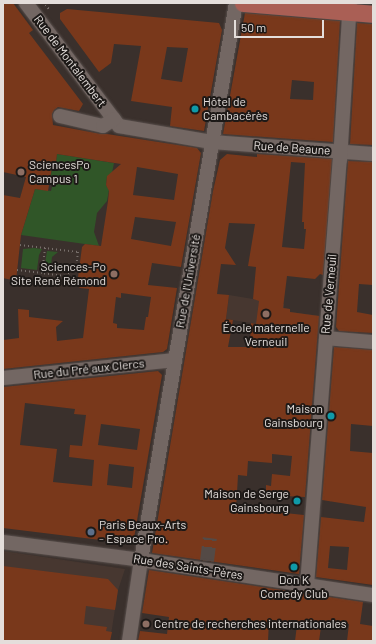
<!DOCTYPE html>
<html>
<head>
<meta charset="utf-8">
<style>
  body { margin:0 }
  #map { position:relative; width:376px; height:644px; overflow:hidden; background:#3a302c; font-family:Barlow,sans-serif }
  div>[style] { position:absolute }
  .built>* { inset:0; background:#473730 }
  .green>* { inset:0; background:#305628 }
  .building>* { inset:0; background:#79381b }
  .minor-tunnel>* { height:14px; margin-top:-7px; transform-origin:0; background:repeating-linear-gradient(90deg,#544a46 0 14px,transparent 0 21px) }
  .path>* { height:2px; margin-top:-1px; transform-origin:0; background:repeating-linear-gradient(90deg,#776f6b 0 1px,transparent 0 4px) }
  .roads { filter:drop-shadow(0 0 1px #584f4c) drop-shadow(0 0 1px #584f4c) }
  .minor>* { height:14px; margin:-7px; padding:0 7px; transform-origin:7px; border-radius:7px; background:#736763 }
  .major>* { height:17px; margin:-8.5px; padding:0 8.5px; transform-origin:8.5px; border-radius:8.5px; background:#aa5f55 }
  .dots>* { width:11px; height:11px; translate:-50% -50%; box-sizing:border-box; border:2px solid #1d1917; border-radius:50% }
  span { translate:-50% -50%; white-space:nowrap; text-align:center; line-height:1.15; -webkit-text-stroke:4px #1d1917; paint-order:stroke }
  .street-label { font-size:12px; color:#e4dedb }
  .poi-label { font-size:12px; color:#e4dedb }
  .left { translate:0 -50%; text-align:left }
  .right { translate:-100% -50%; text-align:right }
  .frame { position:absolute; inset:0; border:4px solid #e4dedb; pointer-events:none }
  .scale { position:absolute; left:234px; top:20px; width:90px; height:18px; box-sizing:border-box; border:2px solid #e4dedb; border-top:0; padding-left:5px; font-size:12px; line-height:14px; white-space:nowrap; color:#e4dedb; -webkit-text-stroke:3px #1d1917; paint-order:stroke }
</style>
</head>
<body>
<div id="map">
  <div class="built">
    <div style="clip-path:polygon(229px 295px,284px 304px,284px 308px,290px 309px,290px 312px,321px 316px,319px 334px,226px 319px)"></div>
    <div style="clip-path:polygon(3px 551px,125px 569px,118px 590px,110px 641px,3px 641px)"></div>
  </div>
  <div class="green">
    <div style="clip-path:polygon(57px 154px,114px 163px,112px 173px,107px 177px,106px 185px,109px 190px,107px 201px,97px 213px,94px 232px,99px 246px,21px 235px,35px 189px,51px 191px,53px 183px,50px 183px,53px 161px,56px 161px)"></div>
    <div style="clip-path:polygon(34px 248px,42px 249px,39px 255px,37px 270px,21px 268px,23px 249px)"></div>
    <div style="clip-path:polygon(47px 251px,58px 252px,52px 257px,51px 266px,55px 272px,44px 271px)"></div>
  </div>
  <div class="building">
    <div style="clip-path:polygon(evenodd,3px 3px,13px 3px,33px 30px,29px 33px,83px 104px,79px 111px,58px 107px,54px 110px,52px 114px,53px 125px,101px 134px,107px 134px,197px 148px,201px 153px,181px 267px,152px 263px,148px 285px,177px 288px,167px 349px,163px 352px,3px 369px,3px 340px,19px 338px,18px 309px,29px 310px,29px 317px,63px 321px,56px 327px,57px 341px,83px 338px,89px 289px,80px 288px,77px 285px,82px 247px,85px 244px,101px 246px,108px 201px,109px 191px,106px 185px,107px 176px,121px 164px,57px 154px,56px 162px,53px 161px,48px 191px,35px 189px,21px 235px,16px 281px,3px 278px,3px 195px,20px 198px,26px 177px,3px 172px,3px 3px,137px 167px,178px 174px,174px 200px,133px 195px,137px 167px,3px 3px,135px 217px,176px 222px,171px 246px,131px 239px,135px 217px,3px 3px,121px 293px,151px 297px,148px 317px,146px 317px,144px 330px,117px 328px,117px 324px,113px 323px,116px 297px,121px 298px,121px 293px)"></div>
    <div style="clip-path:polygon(evenodd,67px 9px,219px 23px,222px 30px,204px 131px,170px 126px,172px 107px,131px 101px,141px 46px,114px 44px,111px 63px,99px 72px,60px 19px,60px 13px,67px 9px,167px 47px,188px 48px,182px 82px,161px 79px,167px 47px)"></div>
    <div style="clip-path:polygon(evenodd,245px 13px,340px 21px,333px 142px,223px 134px,245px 13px,292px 80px,314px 82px,313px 100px,290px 99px,292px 80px)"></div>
    <div style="clip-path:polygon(357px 23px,373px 24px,373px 145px,350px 144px)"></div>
    <div style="clip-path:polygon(evenodd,227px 154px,257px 157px,257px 154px,332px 159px,323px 275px,320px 274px,315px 279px,287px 276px,283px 308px,290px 309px,290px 312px,319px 316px,305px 497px,266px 495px,266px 485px,271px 486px,272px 474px,290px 476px,292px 456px,272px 454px,272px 463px,248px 461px,247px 476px,238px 475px,237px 493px,236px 508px,304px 515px,299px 574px,152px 553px,213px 191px,220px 160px,227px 154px,291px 162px,305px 163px,302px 222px,304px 222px,304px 229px,306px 229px,304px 249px,282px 247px,291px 162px,227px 154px,229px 223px,255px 224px,248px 266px,256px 267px,253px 299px,259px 301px,256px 324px,251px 323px,250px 343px,248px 343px,247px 347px,228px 347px,233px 320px,226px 319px,229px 295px,217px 294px,221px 264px,236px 265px,225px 248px,229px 223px)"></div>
    <div style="clip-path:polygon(348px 161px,373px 162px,373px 285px,359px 284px,357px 312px,373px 315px,373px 333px,339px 331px,336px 327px)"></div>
    <div style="clip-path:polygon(evenodd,334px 347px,373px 350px,373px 426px,351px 424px,350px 451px,373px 453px,373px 585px,316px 577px,321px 517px,364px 522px,366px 507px,322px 500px,334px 347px,330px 546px,349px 547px,347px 570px,328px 568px,330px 546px)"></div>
    <div style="clip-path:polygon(evenodd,158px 371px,162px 375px,133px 544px,3px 528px,3px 387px,158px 371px,25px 403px,75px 409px,74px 414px,86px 415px,82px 446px,70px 445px,69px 457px,94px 460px,92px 486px,53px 482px,57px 449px,20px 445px,25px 403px,158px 371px,101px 424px,140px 429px,137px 450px,98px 445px,101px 424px,158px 371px,109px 464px,134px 467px,132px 488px,107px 485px,109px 464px)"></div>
    <div style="clip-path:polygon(3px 566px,108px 579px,118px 590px,115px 610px,86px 606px,84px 624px,107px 627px,106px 631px,112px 632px,110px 641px,3px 641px)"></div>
    <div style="clip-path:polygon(149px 570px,363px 602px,360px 624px,373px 626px,373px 641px,347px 641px,349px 624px,322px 620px,319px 641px,295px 641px,297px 625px,269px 621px,268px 641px,138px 641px,140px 631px,167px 634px,169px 617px,142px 613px)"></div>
  </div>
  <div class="minor-tunnel">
    <div style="left:207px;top:561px;width:23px;rotate:-83deg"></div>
  </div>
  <div class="path">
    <div style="left:45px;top:5px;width:7px;rotate:45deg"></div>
    <div style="left:20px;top:245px;width:58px;rotate:6.9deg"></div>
    <div style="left:78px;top:252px;width:17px;rotate:97deg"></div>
    <div style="left:76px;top:269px;width:13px;rotate:148deg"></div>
    <div style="left:65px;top:276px;width:23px;rotate:-173deg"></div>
    <div style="left:17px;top:270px;width:25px;rotate:7deg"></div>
    <div style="left:42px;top:273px;width:26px;rotate:-83deg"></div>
  </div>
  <div class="roads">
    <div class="minor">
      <div style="left:26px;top:3px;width:154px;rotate:52.9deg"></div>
      <div style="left:119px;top:126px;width:94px;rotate:9.8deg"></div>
      <div style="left:212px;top:142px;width:161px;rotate:4.3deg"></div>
      <div style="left:60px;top:116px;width:44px;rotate:13.1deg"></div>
      <div style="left:103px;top:126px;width:13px;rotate:-32deg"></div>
      <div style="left:326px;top:338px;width:47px;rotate:4.9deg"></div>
      <div style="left:3px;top:378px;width:173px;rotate:-6deg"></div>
      <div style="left:3px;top:542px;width:139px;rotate:7.4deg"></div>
      <div style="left:141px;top:560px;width:235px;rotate:8.6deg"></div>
      <div style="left:307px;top:585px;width:426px;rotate:-85.6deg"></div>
      <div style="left:340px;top:160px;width:157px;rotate:-86.4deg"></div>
      <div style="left:129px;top:641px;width:82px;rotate:-81.6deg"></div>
      <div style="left:141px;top:560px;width:565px;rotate:-80.32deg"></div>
    </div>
    <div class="major">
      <div style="left:243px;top:3px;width:130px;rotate:4.8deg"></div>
    </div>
  </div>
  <div class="dots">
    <div style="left:195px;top:109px;background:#0f9aa8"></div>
    <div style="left:21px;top:172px;background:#8d6e63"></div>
    <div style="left:114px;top:274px;background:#8d6e63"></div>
    <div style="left:266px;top:314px;background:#8d6e63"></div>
    <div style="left:331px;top:416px;background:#0f9aa8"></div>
    <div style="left:297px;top:501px;background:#0f9aa8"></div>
    <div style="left:91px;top:532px;background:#5c6f8a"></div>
    <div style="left:294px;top:567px;background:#0f9aa8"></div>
    <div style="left:146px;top:624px;background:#8d6e63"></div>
  </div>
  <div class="street-label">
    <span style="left:70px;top:61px;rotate:53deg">Rue de Montalembert</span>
    <span style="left:292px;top:148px;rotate:4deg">Rue de Beaune</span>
    <span style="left:188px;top:281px;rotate:-80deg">Rue de l'Université</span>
    <span style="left:329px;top:294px;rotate:-85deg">Rue de Verneuil</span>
    <span style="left:89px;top:369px;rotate:-6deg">Rue du Pré aux Clercs</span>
    <span style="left:188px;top:567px;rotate:9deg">Rue des Saints-Pères</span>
  </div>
  <div class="poi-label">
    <span class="left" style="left:203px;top:109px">Hôtel de<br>Cambacérès</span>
    <span class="left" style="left:29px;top:172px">SciencesPo<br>Campus 1</span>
    <span class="right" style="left:106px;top:274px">Sciences-Po<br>Site René Rémond</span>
    <span style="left:266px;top:335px">École maternelle<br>Verneuil</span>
    <span class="right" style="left:323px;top:416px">Maison<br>Gainsbourg</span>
    <span class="right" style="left:289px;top:501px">Maison de Serge<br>Gainsbourg</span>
    <span class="left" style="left:99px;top:532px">Paris Beaux-Arts<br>- Espace Pro.</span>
    <span style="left:294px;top:587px">Don K<br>Comedy Club</span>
    <span class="left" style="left:154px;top:624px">Centre de recherches internationales</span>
  </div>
  <div class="frame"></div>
  <div class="scale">50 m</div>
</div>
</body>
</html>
